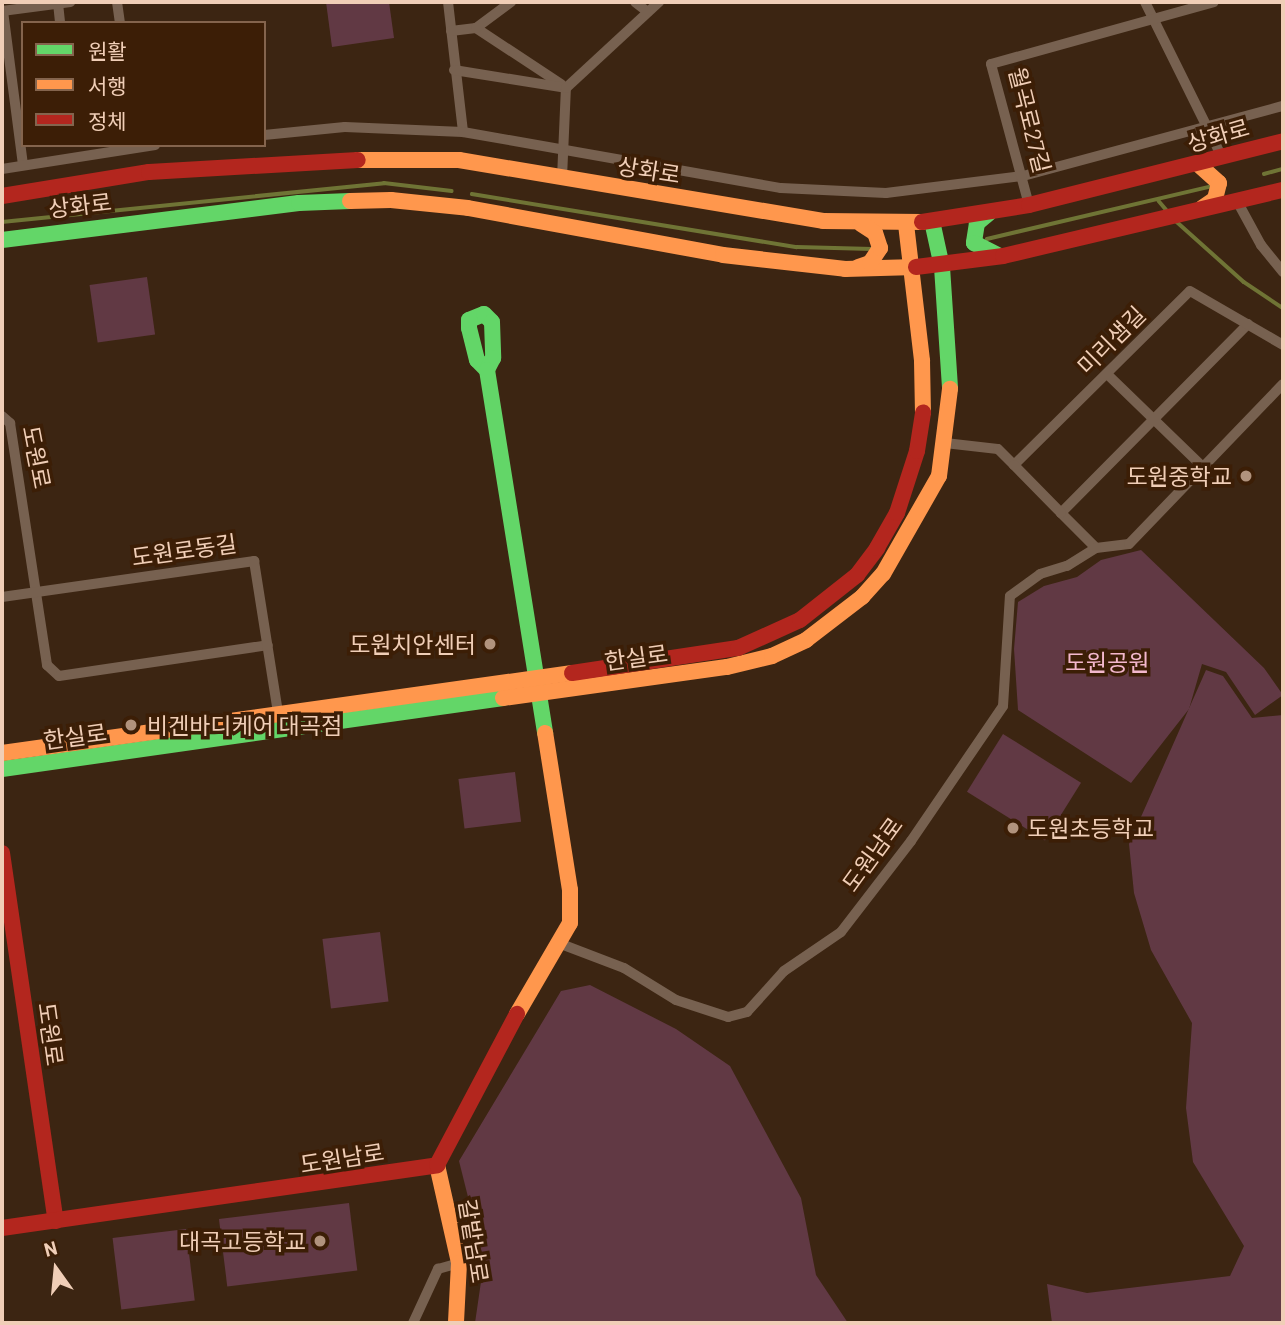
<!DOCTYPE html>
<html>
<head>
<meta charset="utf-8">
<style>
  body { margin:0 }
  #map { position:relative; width:1285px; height:1325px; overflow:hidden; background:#3c2512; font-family:Barlow,"Noto Sans KR",sans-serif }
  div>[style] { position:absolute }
  .green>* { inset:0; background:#613944; transform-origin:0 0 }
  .stream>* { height:3.5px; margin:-1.75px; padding:0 1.75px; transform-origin:1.75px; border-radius:1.75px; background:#6f7435 }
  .street>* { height:10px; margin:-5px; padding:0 5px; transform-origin:5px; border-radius:5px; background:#776150 }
  .fast>* { height:16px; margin:-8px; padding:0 8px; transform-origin:8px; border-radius:8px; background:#63d668 }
  .slow>* { height:16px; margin:-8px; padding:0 8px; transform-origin:8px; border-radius:8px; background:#ff974d }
  .jam>* { height:16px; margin:-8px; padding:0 8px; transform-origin:8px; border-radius:8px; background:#b3261e }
  .dots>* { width:19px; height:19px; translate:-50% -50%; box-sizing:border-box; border:4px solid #3c1e06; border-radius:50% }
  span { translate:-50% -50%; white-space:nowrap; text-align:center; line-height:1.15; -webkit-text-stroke:7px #3c1e06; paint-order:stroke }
  .street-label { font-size:23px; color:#f0ceb7 }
  .poi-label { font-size:23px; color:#f0ceb7 }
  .right { translate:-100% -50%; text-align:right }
  .left { translate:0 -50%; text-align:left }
  .park-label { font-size:23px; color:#f3b8cd }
  .frame { position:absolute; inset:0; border:4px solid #f0ceb7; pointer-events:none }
  .legend { position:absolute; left:21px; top:21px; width:245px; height:126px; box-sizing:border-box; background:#3c1e06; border:2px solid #84644d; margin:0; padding:9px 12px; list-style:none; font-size:21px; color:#f0ceb7 }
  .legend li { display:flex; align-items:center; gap:14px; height:35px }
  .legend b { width:35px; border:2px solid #84644d }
  .north { position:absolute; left:21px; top:1234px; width:70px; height:70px; -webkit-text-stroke:5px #3c1e06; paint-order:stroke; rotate:345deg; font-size:19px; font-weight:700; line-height:28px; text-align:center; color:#f0ceb7 }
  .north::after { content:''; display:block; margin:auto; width:24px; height:32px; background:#f0ceb7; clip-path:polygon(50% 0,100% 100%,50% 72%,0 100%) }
</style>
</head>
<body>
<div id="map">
  <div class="green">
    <div style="clip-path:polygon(326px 2px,389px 2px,394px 38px,332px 47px)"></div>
    <div style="left:147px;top:277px;width:58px;height:58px;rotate:82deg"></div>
    <div style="clip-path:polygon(1141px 550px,1264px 668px,1283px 695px,1255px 715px,1226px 672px,1202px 664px,1189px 709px,1131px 783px,1018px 710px,1014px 649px,1018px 602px,1044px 586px,1077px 577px,1101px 560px)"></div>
    <div style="clip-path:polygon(1206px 670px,1223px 676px,1252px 718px,1283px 715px,1283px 1323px,1052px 1323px,1047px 1284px,1087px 1293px,1230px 1276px,1244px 1246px,1193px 1162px,1186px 1108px,1192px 1023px,1151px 950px,1134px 893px,1129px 844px)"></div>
    <div style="left:1003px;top:734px;width:92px;height:68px;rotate:32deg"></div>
    <div style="left:515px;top:772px;width:50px;height:57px;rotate:83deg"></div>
    <div style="left:380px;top:932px;width:70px;height:58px;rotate:83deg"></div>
    <div style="clip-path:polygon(590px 985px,676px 1029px,730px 1066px,801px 1198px,816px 1275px,848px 1323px,475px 1323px,484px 1261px,459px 1161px,561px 991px)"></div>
    <div style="left:349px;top:1203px;width:68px;height:131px;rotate:83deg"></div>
    <div style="left:186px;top:1229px;width:72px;height:74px;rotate:83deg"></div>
  </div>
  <div class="stream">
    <div style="left:1264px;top:174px;width:20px;rotate:-15deg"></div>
    <div style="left:472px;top:194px;width:329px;rotate:9.3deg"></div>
    <div style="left:797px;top:247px;width:75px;rotate:1.5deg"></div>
    <div style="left:1159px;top:201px;width:16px;rotate:50deg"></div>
    <div style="left:1176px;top:221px;width:91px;rotate:41.9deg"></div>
    <div style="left:1244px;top:282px;width:47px;rotate:33.7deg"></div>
    <div style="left:2px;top:222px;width:384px;rotate:-5.8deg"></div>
    <div style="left:384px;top:183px;width:68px;rotate:6.7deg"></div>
    <div style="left:987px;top:239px;width:232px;rotate:-13.2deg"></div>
  </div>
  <div class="street">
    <div style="left:117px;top:2px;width:21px;rotate:82deg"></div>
    <div style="left:448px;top:2px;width:131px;rotate:83.4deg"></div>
    <div style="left:635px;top:2px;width:16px;rotate:38deg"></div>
    <div style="left:1145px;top:2px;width:173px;rotate:63.6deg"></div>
    <div style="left:58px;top:3px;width:20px;rotate:84deg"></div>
    <div style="left:2px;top:11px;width:69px;rotate:-7.5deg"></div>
    <div style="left:3px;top:11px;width:155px;rotate:82.6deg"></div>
    <div style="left:476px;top:28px;width:102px;rotate:33.4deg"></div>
    <div style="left:451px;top:31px;width:25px;rotate:-7deg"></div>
    <div style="left:476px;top:28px;width:44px;rotate:-36.6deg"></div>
    <div style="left:454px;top:70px;width:113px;rotate:9.1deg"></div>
    <div style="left:264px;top:135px;width:81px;rotate:-5.6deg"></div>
    <div style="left:345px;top:127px;width:118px;rotate:2.4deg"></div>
    <div style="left:463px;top:132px;width:323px;rotate:10deg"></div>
    <div style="left:781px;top:188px;width:105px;rotate:2.7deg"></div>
    <div style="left:886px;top:193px;width:138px;rotate:-7.1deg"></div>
    <div style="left:1023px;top:176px;width:269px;rotate:-15.1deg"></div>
    <div style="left:2px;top:169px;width:155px;rotate:-8.9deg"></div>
    <div style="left:562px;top:178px;width:90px;rotate:-87.5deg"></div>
    <div style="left:566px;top:88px;width:127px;rotate:-42.8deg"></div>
    <div style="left:1237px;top:201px;width:50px;rotate:61.4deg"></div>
    <div style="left:1261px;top:245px;width:35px;rotate:51deg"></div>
    <div style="left:1029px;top:205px;width:146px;rotate:-105.1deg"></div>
    <div style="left:991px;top:64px;width:231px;rotate:-15.5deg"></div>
    <div style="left:1248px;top:324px;width:266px;rotate:134.7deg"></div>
    <div style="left:1061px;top:513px;width:49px;rotate:45deg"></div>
    <div style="left:1096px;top:548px;width:33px;rotate:-7deg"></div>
    <div style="left:1129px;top:544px;width:222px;rotate:-46.1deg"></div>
    <div style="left:1107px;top:374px;width:134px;rotate:44.1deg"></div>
    <div style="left:2px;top:416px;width:11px;rotate:41deg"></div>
    <div style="left:10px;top:423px;width:245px;rotate:81.3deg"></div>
    <div style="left:47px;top:665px;width:16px;rotate:43deg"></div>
    <div style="left:59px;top:676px;width:211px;rotate:-8.4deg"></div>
    <div style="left:945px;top:443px;width:53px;rotate:6.5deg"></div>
    <div style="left:998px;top:449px;width:23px;rotate:45deg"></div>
    <div style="left:1014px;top:465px;width:247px;rotate:-44.7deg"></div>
    <div style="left:1190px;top:291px;width:108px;rotate:30.1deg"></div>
    <div style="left:1014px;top:465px;width:67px;rotate:45.6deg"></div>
    <div style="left:2px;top:597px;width:255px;rotate:-8.1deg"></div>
    <div style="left:254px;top:561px;width:154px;rotate:81deg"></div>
    <div style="left:561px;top:944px;width:67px;rotate:20.9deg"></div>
    <div style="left:624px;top:968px;width:61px;rotate:31.6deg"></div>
    <div style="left:676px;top:1000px;width:55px;rotate:18.1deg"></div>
    <div style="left:728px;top:1017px;width:20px;rotate:-15deg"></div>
    <div style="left:747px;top:1012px;width:55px;rotate:-47.9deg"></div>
    <div style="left:784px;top:971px;width:69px;rotate:-34.4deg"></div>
    <div style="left:841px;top:932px;width:115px;rotate:-52.4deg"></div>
    <div style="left:911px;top:841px;width:163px;rotate:-55.7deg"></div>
    <div style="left:1003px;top:706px;width:110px;rotate:-86.4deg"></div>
    <div style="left:1010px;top:596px;width:37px;rotate:-36deg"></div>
    <div style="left:1040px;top:574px;width:28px;rotate:-17deg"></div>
    <div style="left:1067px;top:566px;width:34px;rotate:-32deg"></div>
    <div style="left:413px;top:1323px;width:60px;rotate:-65.2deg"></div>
    <div style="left:438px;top:1269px;width:22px;rotate:-16deg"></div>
  </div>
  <div class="fast">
    <div style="left:989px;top:213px;width:16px;rotate:140deg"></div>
    <div style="left:977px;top:223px;width:20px;rotate:99deg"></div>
    <div style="left:974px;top:243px;width:28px;rotate:27deg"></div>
    <div style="left:932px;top:221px;width:47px;rotate:77.7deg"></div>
    <div style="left:942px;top:267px;width:122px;rotate:86.2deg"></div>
    <div style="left:2px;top:240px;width:299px;rotate:-7.1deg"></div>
    <div style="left:299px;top:203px;width:51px;rotate:-2.2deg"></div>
    <div style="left:487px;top:370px;width:14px;rotate:-135deg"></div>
    <div style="left:477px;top:360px;width:33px;rotate:-104deg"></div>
    <div style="left:469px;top:328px;width:8px;rotate:-90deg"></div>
    <div style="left:469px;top:320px;width:16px;rotate:-22deg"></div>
    <div style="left:484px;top:314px;width:11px;rotate:45deg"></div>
    <div style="left:492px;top:322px;width:36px;rotate:88deg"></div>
    <div style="left:493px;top:358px;width:13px;rotate:117deg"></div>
    <div style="left:487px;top:370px;width:368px;rotate:80.9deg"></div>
    <div style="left:2px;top:769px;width:506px;rotate:-8.07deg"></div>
  </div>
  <div class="slow">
    <div style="left:358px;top:160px;width:101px"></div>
    <div style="left:459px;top:160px;width:369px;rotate:9.5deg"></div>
    <div style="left:823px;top:221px;width:99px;rotate:0.6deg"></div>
    <div style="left:1199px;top:165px;width:27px;rotate:42deg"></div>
    <div style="left:1219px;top:183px;width:16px;rotate:104deg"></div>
    <div style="left:1215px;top:199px;width:16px;rotate:145deg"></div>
    <div style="left:350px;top:201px;width:41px;rotate:-1.4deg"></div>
    <div style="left:391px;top:200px;width:77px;rotate:5.9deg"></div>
    <div style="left:468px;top:208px;width:259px;rotate:10.4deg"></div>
    <div style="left:723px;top:255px;width:123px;rotate:6.5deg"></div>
    <div style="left:845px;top:269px;width:71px;rotate:-1.6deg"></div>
    <div style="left:906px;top:224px;width:138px;rotate:83.3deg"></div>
    <div style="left:922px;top:361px;width:51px;rotate:88.9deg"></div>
    <div style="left:858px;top:267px;width:13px;rotate:-18deg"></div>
    <div style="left:870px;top:263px;width:18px;rotate:-56deg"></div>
    <div style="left:880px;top:248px;width:16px;rotate:-108deg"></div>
    <div style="left:875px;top:233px;width:17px;rotate:-147deg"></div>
    <div style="left:503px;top:698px;width:226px;rotate:-7.9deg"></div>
    <div style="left:727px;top:667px;width:46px;rotate:-13.7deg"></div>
    <div style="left:772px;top:656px;width:38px;rotate:-25deg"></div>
    <div style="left:806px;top:640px;width:71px;rotate:-37.5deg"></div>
    <div style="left:862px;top:597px;width:31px;rotate:-48deg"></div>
    <div style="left:883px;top:574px;width:113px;rotate:-60.3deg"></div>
    <div style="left:939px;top:476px;width:88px;rotate:-82.8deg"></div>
    <div style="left:2px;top:753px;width:576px;rotate:-7.99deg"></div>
    <div style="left:517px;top:1014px;width:105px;rotate:-59.8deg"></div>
    <div style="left:570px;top:923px;width:33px;rotate:-90deg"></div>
    <div style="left:570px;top:890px;width:159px;rotate:-99deg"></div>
    <div style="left:437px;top:1165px;width:100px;rotate:77.3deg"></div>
    <div style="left:459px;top:1263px;width:60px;rotate:92.9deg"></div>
  </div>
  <div class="jam">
    <div style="left:2px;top:196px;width:149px;rotate:-9.3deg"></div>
    <div style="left:149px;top:172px;width:209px;rotate:-3.3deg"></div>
    <div style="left:922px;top:222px;width:108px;rotate:-9deg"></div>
    <div style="left:1029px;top:205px;width:262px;rotate:-14.1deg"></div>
    <div style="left:916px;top:267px;width:88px;rotate:-7.2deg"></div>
    <div style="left:1003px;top:256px;width:288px;rotate:-13.3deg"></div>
    <div style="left:572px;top:673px;width:168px;rotate:-8.6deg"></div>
    <div style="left:738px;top:648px;width:68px;rotate:-24.3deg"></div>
    <div style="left:800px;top:620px;width:73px;rotate:-38.3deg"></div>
    <div style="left:857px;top:575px;width:34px;rotate:-53deg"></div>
    <div style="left:877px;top:548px;width:40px;rotate:-60.3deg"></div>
    <div style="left:897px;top:513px;width:65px;rotate:-72.1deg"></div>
    <div style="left:917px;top:451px;width:39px;rotate:-81deg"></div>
    <div style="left:2px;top:853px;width:372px;rotate:81.7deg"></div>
    <div style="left:2px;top:1228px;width:440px;rotate:-8.2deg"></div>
    <div style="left:437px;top:1165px;width:171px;rotate:-62.1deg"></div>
  </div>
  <div class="dots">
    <div style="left:1246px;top:476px;background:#b1937d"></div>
    <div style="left:490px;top:644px;background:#b1937d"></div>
    <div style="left:131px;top:725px;background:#b1937d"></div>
    <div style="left:1013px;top:828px;background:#b1937d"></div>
    <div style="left:320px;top:1241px;background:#b1937d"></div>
  </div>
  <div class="street-label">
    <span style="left:1030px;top:120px;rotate:76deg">월곡로27길</span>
    <span style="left:1218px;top:135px;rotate:-16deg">상화로</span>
    <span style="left:649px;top:170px;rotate:9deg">상화로</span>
    <span style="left:80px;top:205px;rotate:-7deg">상화로</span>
    <span style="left:1111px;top:340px;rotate:-45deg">미리샘길</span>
    <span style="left:37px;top:457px;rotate:79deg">도원로</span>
    <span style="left:184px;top:550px;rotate:-8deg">도원로동길</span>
    <span style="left:636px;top:657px;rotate:-8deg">한실로</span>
    <span style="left:75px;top:736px;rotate:-8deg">한실로</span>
    <span style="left:872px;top:854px;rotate:-54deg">도원남로</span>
    <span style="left:51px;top:1034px;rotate:82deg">도원로</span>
    <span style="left:342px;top:1158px;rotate:-9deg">도원남로</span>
    <span style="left:474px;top:1241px;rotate:81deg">갈밭남로</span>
  </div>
  <div class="poi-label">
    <span class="right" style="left:1232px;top:476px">도원중학교</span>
    <span class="right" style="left:476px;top:644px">도원치안센터</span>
    <span class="left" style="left:147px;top:725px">비겐바디케어 대곡점</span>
    <span class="left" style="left:1027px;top:828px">도원초등학교</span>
    <span class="right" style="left:306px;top:1241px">대곡고등학교</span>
  </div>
  <div class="park-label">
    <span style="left:1107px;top:662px">도원공원</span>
  </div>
  <div class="frame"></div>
  <ul class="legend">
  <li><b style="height:9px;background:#63d668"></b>원활</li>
  <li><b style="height:9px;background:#ff974d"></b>서행</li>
  <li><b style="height:9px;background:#b3261e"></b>정체</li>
  </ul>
  <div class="north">N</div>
</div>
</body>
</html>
